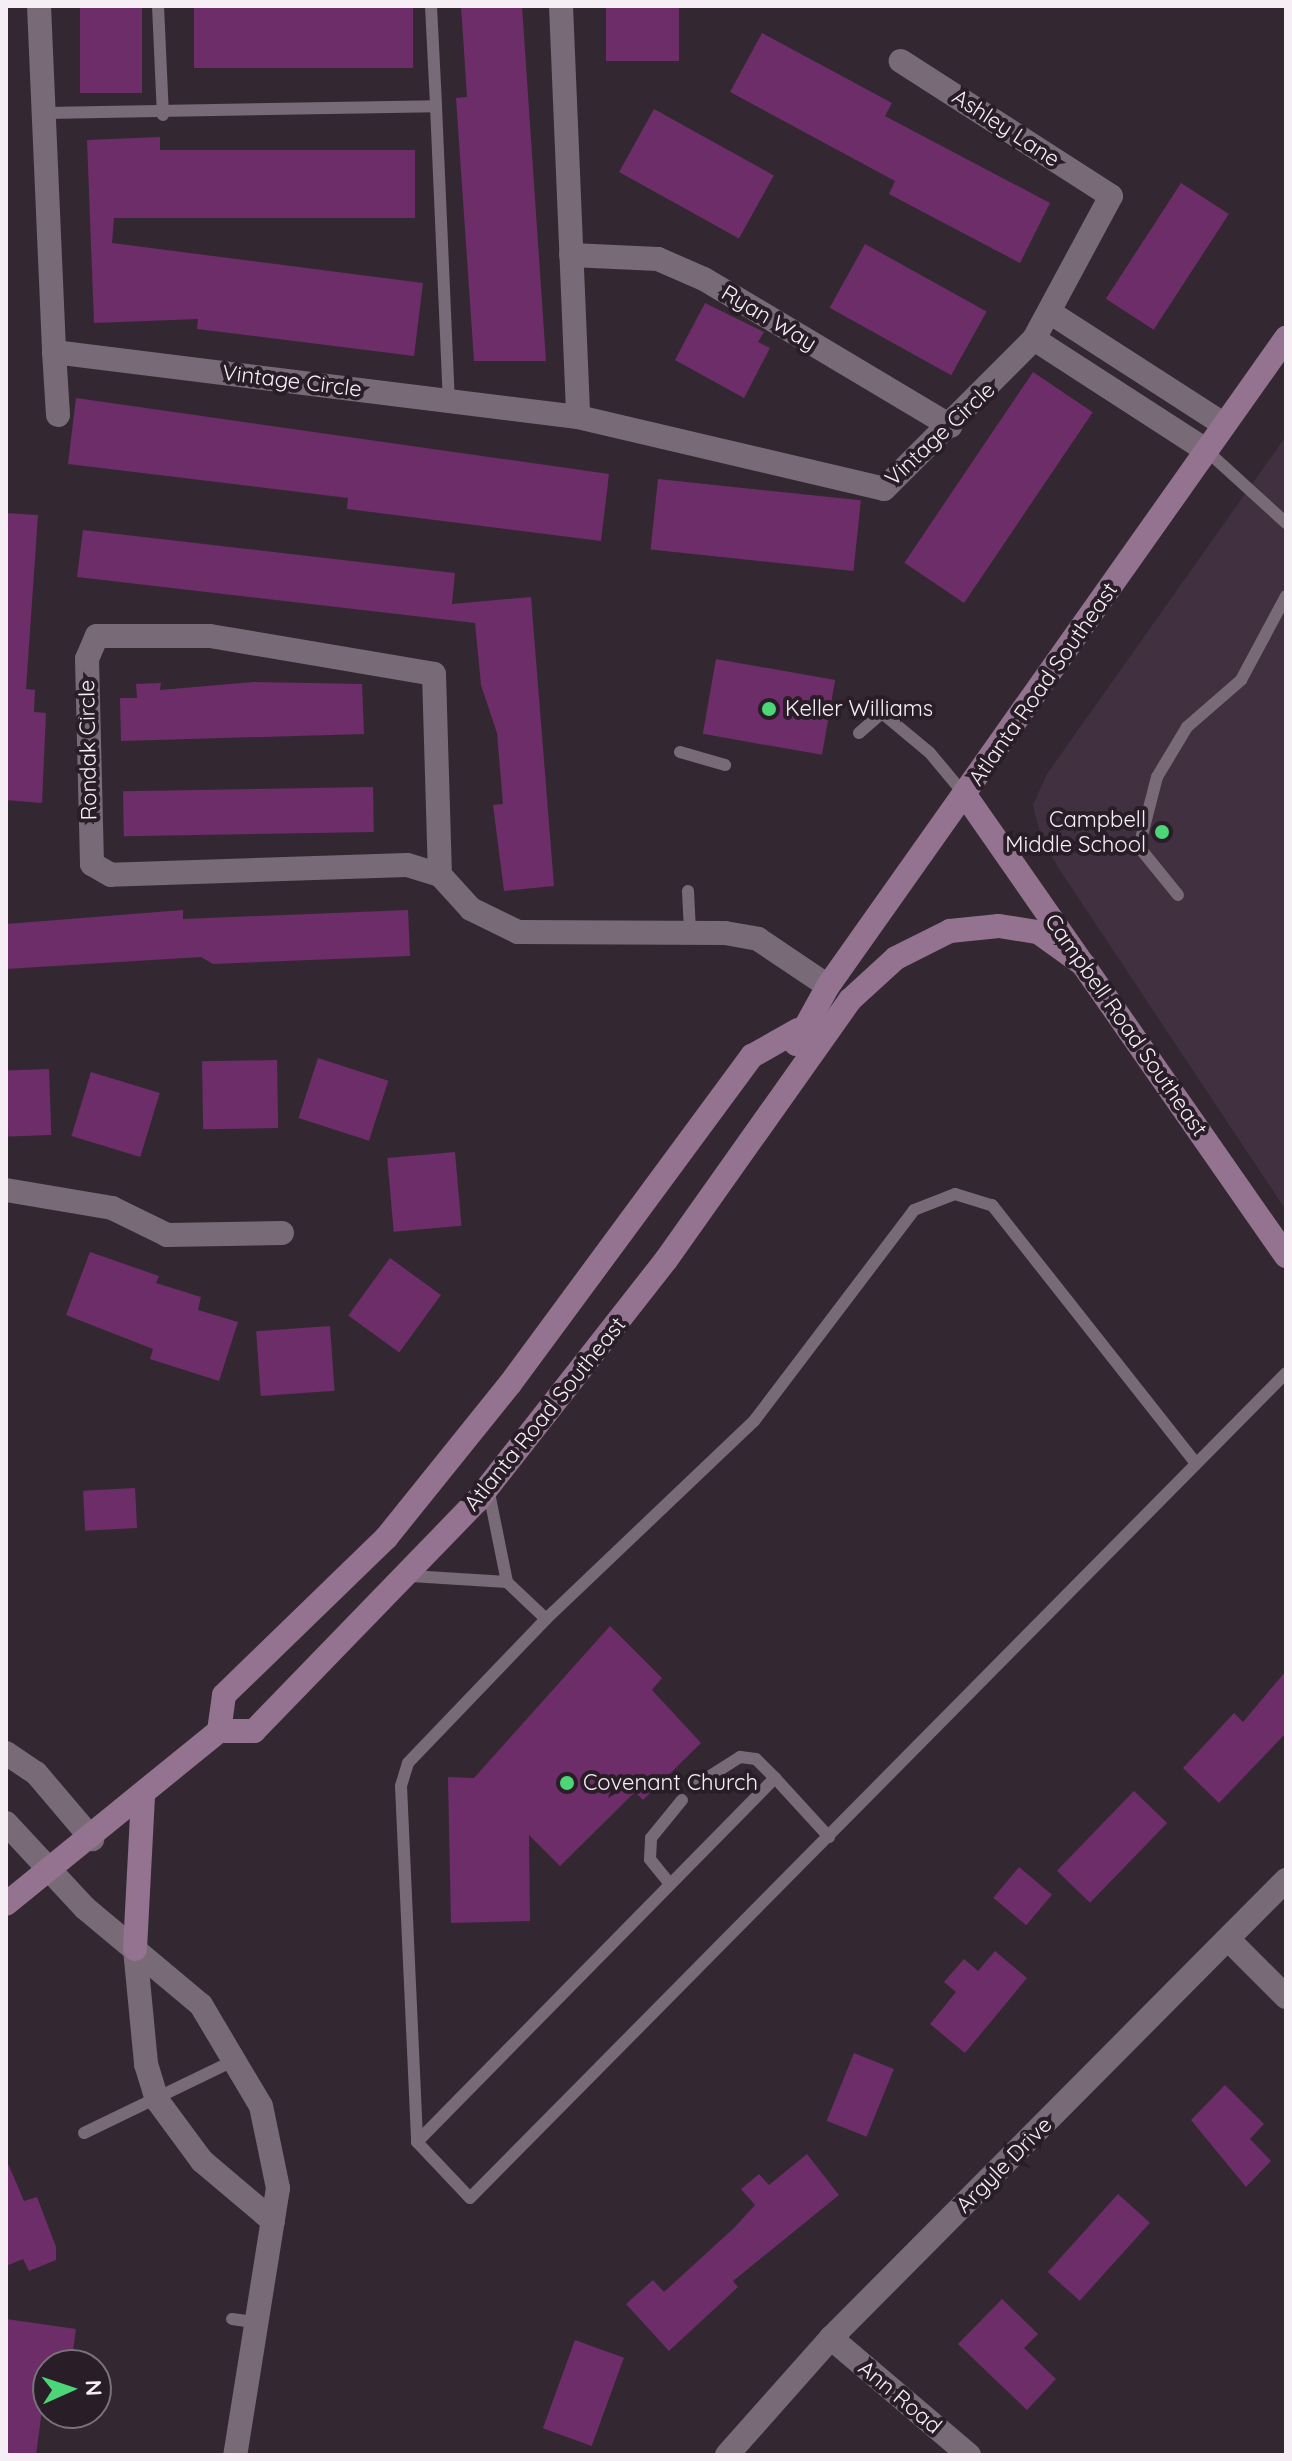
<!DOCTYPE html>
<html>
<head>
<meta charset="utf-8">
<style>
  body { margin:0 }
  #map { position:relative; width:1292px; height:2461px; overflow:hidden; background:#332832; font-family:Quicksand,sans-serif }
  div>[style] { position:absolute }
  .built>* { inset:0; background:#41303f }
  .building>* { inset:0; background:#6c2d68; transform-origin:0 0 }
  .lane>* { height:12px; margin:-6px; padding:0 6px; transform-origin:6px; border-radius:6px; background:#786a76 }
  .street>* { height:24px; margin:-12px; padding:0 12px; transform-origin:12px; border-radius:12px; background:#786a76 }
  .secondary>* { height:24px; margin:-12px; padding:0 12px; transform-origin:12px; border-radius:12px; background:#937390 }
  .dots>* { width:22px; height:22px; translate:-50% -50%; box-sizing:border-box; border:4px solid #291e28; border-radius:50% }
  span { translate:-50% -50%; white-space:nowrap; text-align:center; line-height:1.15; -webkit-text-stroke:8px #291e28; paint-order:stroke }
  .street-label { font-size:22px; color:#f6eef5 }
  .poi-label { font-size:22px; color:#f6eef5 }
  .left { translate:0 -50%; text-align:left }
  .right { translate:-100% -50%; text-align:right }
  .frame { position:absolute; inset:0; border:8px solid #f6eef5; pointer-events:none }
  .north { position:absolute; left:32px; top:2349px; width:80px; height:80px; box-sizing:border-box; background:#291e28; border:2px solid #7b717a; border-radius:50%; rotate:87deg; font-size:22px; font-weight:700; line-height:32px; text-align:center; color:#f6eef5 }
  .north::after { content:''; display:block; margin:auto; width:28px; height:36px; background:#4cd677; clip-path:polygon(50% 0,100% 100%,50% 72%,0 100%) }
</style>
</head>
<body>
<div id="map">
  <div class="built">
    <div style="clip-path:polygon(1286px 436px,1286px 1210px,1063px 875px,1042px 841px,1033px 805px,1047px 774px)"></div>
  </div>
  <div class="building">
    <div style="left:80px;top:6px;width:62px;height:87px"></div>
    <div style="left:194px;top:6px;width:219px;height:62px"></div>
    <div style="clip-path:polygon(461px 6px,522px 6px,546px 361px,474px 361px,456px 98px,467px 97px)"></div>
    <div style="left:606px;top:6px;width:73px;height:55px"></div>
    <div style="clip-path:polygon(762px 33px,892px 103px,885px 116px,1050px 203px,1020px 263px,889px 194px,895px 181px,730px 92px)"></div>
    <div style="left:654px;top:109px;width:137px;height:72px;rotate:29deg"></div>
    <div style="clip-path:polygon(160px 137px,160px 150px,415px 150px,415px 218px,114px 218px,112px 243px,423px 283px,414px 356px,197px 329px,198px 319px,94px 323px,87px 140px)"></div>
    <div style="left:1181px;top:183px;width:57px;height:138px;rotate:33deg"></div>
    <div style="left:865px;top:244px;width:139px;height:73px;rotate:29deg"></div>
    <div style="clip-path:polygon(705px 303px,764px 332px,758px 342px,770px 348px,744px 398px,675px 360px)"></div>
    <div style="left:1033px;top:372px;width:72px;height:230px;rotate:34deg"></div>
    <div style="clip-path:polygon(76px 398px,609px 474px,601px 541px,347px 509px,348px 498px,68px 464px)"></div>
    <div style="left:658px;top:479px;width:204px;height:71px;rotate:6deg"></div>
    <div style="clip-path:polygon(6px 513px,38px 515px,26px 689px,35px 690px,34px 712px,46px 713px,42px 803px,6px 800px)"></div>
    <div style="clip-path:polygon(83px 530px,455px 573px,452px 604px,531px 597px,554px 886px,504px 891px,493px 805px,503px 804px,497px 733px,481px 685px,475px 623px,77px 577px)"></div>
    <div style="left:716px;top:659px;width:121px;height:76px;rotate:10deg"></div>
    <div style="clip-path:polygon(254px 682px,362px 684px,364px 734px,121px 741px,120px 698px,137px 698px,136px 684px,161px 683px,160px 690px)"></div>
    <div style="left:373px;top:787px;width:45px;height:250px;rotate:89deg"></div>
    <div style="clip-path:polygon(183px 910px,183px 919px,408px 910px,410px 956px,213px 964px,201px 957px,6px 969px,6px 924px)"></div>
    <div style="left:318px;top:1058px;width:74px;height:63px;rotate:18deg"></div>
    <div style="left:277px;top:1060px;width:68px;height:75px;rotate:89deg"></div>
    <div style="left:49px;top:1069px;width:66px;height:43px;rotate:88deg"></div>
    <div style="left:91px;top:1072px;width:72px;height:67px;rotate:17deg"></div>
    <div style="left:455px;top:1152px;width:74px;height:68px;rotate:85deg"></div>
    <div style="clip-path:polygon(90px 1252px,159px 1276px,156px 1283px,201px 1297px,198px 1310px,238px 1322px,219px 1381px,150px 1359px,153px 1349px,66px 1315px)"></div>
    <div style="left:390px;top:1258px;width:63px;height:71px;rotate:36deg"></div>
    <div style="left:330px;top:1326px;width:65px;height:74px;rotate:86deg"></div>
    <div style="left:135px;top:1488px;width:40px;height:52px;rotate:87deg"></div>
    <div style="clip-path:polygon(610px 1626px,662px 1678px,652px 1690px,701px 1743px,643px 1800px,635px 1792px,560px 1866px,529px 1835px,530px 1921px,451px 1923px,448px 1777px,474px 1778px)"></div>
    <div style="clip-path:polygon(1286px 1671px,1286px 1733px,1219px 1803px,1183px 1768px,1234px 1713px,1243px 1722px)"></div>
    <div style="left:1134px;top:1791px;width:46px;height:111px;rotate:44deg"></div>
    <div style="left:1019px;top:1867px;width:43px;height:40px;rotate:40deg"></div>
    <div style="clip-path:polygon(995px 1951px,1027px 1978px,965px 2053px,930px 2024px,956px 1992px,944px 1982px,964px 1959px,978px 1971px)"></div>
    <div style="left:854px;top:2053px;width:43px;height:73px;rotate:22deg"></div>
    <div style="clip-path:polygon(1225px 2085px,1264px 2124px,1250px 2139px,1271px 2161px,1246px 2187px,1191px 2120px)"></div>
    <div style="clip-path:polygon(807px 2154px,839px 2195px,733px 2281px,738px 2287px,669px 2351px,626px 2304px,653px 2280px,664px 2292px,734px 2228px,755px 2205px,741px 2189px,759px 2174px,769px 2185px)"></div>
    <div style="clip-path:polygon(6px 2159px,24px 2201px,37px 2197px,56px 2247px,56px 2260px,29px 2271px,23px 2259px,6px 2266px)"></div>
    <div style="left:1118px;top:2194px;width:43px;height:105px;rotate:42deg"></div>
    <div style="clip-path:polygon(1002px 2299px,1038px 2334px,1024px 2348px,1056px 2379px,1027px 2410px,958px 2344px)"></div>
    <div style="clip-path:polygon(6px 2319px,76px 2329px,71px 2365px,48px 2365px,36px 2455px,6px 2455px)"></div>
    <div style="left:575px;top:2340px;width:52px;height:94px;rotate:20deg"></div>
  </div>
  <div class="lane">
    <div style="left:158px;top:6px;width:109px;rotate:87.4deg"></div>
    <div style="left:431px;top:6px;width:100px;rotate:87.1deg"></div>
    <div style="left:46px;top:113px;width:390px;rotate:-1deg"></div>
    <div style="left:436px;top:106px;width:295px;rotate:87.5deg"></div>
    <div style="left:1207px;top:451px;width:107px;rotate:42.3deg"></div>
    <div style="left:859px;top:733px;width:30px;rotate:-41deg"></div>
    <div style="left:882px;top:713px;width:62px;rotate:39.8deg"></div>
    <div style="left:930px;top:753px;width:55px;rotate:50.2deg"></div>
    <div style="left:680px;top:752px;width:47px;rotate:16.1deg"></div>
    <div style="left:688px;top:891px;width:41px;rotate:87.2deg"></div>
    <div style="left:1178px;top:895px;width:62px;rotate:-129.1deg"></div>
    <div style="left:1139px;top:847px;width:72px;rotate:-75.6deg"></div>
    <div style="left:1157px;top:777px;width:58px;rotate:-59deg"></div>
    <div style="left:1187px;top:727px;width:72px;rotate:-41deg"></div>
    <div style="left:1241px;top:680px;width:95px;rotate:-61.8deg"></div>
    <div style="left:411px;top:1576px;width:96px;rotate:3.6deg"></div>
    <div style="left:507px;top:1582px;width:96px;rotate:-101.4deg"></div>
    <div style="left:507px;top:1582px;width:54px;rotate:43.5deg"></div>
    <div style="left:546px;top:1619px;width:199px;rotate:133.8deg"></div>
    <div style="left:408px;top:1763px;width:24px;rotate:107deg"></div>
    <div style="left:401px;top:1786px;width:356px;rotate:87.4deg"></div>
    <div style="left:417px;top:2142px;width:77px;rotate:46.6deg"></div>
    <div style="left:470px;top:2198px;width:1160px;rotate:-45.31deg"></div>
    <div style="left:546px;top:1619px;width:287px;rotate:-43.6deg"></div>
    <div style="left:754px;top:1421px;width:265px;rotate:-52.8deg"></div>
    <div style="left:914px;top:1210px;width:44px;rotate:-21.3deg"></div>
    <div style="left:955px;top:1194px;width:39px;rotate:17deg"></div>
    <div style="left:992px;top:1205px;width:328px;rotate:51.7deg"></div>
    <div style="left:699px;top:1783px;width:49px;rotate:-32.4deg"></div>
    <div style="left:740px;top:1757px;width:16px;rotate:7deg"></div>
    <div style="left:756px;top:1759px;width:27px;rotate:45deg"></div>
    <div style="left:670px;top:1884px;width:32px;rotate:-129deg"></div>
    <div style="left:650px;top:1859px;width:21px;rotate:-87deg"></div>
    <div style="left:651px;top:1838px;width:49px;rotate:-50.8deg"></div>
    <div style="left:84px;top:2133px;width:168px;rotate:-25.8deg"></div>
    <div style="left:417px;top:2142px;width:511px;rotate:-45.48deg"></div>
    <div style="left:775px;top:1778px;width:80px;rotate:47.5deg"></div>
    <div style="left:232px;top:2319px;width:28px;rotate:8deg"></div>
  </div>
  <div class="street">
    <div style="left:39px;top:6px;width:346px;rotate:87.5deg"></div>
    <div style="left:561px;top:6px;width:411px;rotate:87.6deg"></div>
    <div style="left:571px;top:255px;width:87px;rotate:2.6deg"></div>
    <div style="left:658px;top:259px;width:50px;rotate:23.5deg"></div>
    <div style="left:704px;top:279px;width:287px;rotate:30.8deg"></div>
    <div style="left:1051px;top:313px;width:205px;rotate:32.8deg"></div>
    <div style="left:1034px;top:339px;width:206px;rotate:32.9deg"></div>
    <div style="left:58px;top:415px;width:63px;rotate:-93.6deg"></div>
    <div style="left:54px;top:352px;width:528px;rotate:7.07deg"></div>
    <div style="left:578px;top:417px;width:314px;rotate:13.2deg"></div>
    <div style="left:884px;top:489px;width:212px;rotate:-45deg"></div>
    <div style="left:1034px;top:339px;width:162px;rotate:-61.7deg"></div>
    <div style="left:1111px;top:196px;width:250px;rotate:-147.3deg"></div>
    <div style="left:97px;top:636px;width:113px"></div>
    <div style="left:210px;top:636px;width:227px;rotate:9.6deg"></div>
    <div style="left:434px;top:674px;width:201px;rotate:88.3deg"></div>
    <div style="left:440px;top:875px;width:34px;rotate:-163deg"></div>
    <div style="left:407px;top:865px;width:296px;rotate:178.1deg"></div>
    <div style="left:111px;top:875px;width:22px;rotate:-150deg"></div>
    <div style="left:92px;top:864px;width:205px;rotate:-91.4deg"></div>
    <div style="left:87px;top:659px;width:25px;rotate:-67deg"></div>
    <div style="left:440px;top:875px;width:46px;rotate:47.6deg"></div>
    <div style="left:471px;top:909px;width:52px;rotate:26.1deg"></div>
    <div style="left:518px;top:932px;width:207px;rotate:0.3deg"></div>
    <div style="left:725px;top:933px;width:34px;rotate:10deg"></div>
    <div style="left:758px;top:939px;width:84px;rotate:33.9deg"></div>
    <div style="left:6px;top:1190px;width:108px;rotate:9.6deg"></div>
    <div style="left:112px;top:1208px;width:61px;rotate:26.1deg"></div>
    <div style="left:167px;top:1235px;width:115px;rotate:-1deg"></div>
    <div style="left:6px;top:1753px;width:36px;rotate:34deg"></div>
    <div style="left:36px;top:1773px;width:87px;rotate:49.7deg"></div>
    <div style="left:6px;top:1823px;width:116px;rotate:47.1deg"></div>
    <div style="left:85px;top:1908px;width:151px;rotate:39.9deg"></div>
    <div style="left:201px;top:2005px;width:117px;rotate:59.3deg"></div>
    <div style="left:261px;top:2106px;width:84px;rotate:78.3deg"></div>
    <div style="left:278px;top:2188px;width:270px;rotate:99.1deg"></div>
    <div style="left:1228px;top:1939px;width:82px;rotate:45deg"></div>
    <div style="left:135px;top:1949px;width:116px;rotate:84.5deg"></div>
    <div style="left:146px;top:2064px;width:38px;rotate:73deg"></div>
    <div style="left:157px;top:2100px;width:76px;rotate:53.6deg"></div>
    <div style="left:202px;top:2161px;width:93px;rotate:40.2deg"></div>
    <div style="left:831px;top:2338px;width:181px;rotate:40.3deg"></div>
    <div style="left:727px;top:2455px;width:157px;rotate:-48.4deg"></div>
    <div style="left:831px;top:2338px;width:646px;rotate:-45.19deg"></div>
  </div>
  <div class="secondary">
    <div style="left:965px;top:795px;width:562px;rotate:55.15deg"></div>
    <div style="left:796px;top:1044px;width:66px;rotate:-61.1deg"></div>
    <div style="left:828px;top:986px;width:794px;rotate:-54.75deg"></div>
    <div style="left:219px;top:1731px;width:35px"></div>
    <div style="left:254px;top:1731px;width:320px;rotate:-45.9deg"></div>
    <div style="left:477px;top:1501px;width:306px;rotate:-51.9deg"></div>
    <div style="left:666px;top:1260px;width:319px;rotate:-54.7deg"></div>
    <div style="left:850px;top:1000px;width:62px;rotate:-42.4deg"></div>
    <div style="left:896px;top:958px;width:60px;rotate:-26.6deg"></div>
    <div style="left:950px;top:931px;width:49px;rotate:-5.8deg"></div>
    <div style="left:999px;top:926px;width:39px;rotate:9deg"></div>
    <div style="left:1038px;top:932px;width:57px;rotate:35.7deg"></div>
    <div style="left:6px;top:1904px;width:274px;rotate:-39.1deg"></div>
    <div style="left:219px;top:1731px;width:36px;rotate:-82deg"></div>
    <div style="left:224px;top:1695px;width:226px;rotate:-44.1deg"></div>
    <div style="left:386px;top:1538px;width:198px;rotate:-51.2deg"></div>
    <div style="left:510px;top:1384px;width:408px;rotate:-53.6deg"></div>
    <div style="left:752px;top:1056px;width:53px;rotate:-29.5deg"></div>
    <div style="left:135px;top:1949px;width:153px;rotate:-87deg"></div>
  </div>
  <div class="dots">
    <div style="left:769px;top:709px;background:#4cd677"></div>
    <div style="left:1162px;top:832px;background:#4cd677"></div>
    <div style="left:567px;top:1783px;background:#4cd677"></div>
  </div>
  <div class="street-label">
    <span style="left:1006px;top:128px;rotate:33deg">Ashley Lane</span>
    <span style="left:769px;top:318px;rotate:31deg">Ryan Way</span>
    <span style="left:292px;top:381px;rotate:7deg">Vintage Circle</span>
    <span style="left:940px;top:434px;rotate:-43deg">Vintage Circle</span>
    <span style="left:1043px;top:684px;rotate:-55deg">Atlanta Road Southeast</span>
    <span style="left:88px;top:750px;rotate:-91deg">Rondak Circle</span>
    <span style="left:1126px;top:1025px;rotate:55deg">Campbell Road Southeast</span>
    <span style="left:545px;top:1414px;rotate:-51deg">Atlanta Road Southeast</span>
    <span style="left:1004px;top:2165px;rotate:-45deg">Argyle Drive</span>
    <span style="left:900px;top:2397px;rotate:40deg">Ann Road</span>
  </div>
  <div class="poi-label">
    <span class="left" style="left:785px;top:709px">Keller Williams</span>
    <span class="right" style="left:1146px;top:832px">Campbell<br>Middle School</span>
    <span class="left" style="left:583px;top:1783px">Covenant Church</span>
  </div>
  <div class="frame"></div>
  <div class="north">N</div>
</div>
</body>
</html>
